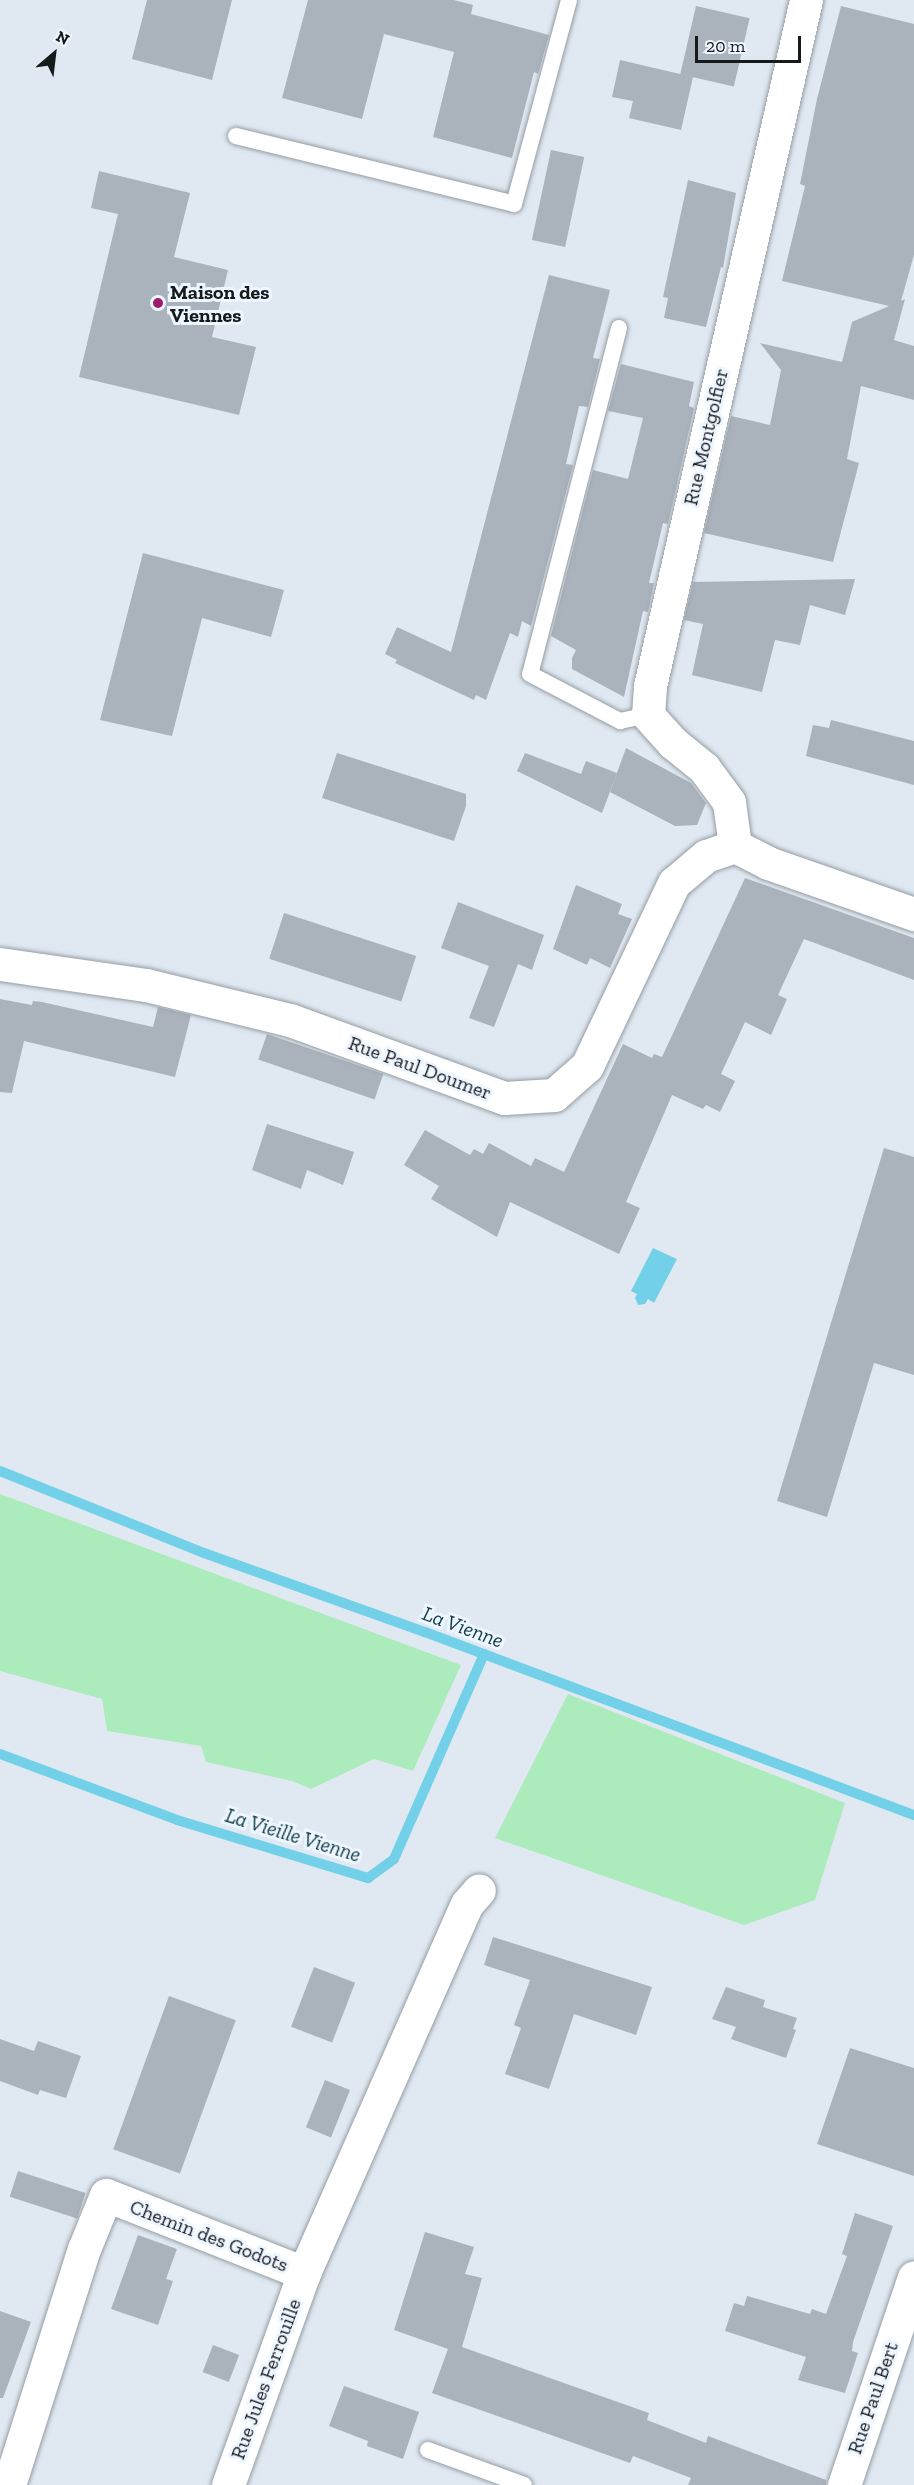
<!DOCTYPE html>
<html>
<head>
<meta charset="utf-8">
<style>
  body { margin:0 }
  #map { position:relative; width:914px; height:2485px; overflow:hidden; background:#e0e9f1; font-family:"Zilla Slab",serif }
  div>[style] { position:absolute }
  .green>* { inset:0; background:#acebbb }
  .water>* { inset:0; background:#72d0e8 }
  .stream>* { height:10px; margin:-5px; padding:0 5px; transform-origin:5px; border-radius:5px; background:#72d0e8 }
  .building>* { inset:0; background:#aab2bb; transform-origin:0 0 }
  .roads { filter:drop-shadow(0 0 2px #959da5) drop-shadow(0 0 2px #959da5) }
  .lane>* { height:16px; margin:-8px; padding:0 8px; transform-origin:8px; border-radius:8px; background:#fff }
  .street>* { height:33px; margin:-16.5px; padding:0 16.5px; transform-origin:16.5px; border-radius:16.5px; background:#fff }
  .dots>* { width:16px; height:16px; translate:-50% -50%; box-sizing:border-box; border:3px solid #eef6ff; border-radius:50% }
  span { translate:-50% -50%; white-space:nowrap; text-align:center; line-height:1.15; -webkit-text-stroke:6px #eef6ff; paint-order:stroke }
  .poi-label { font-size:20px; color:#171a1d; font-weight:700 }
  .left { translate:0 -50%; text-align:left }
  .street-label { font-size:20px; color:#171a1d }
  .water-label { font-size:21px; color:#103c46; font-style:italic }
  .north { position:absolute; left:24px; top:24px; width:60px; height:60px; -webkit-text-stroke:4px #eef6ff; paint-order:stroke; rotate:28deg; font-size:16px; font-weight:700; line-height:24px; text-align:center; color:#171a1d }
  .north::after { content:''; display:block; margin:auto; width:21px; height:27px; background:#171a1d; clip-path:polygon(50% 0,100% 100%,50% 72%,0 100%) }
  .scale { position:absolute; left:695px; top:36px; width:106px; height:27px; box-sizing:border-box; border:3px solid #171a1d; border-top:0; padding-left:8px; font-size:18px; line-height:21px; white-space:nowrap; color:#171a1d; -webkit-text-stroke:4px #eef6ff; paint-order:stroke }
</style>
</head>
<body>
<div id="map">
  <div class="green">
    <div style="clip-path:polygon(0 1494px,461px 1665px,413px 1771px,374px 1759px,311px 1789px,292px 1781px,206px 1762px,201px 1746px,107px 1731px,102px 1699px,0 1671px)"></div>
    <div style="clip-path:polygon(568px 1694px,845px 1803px,815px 1900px,744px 1925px,495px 1838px)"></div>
  </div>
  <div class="water">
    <div style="clip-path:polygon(653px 1248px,677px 1259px,654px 1303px,648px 1299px,645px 1304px,638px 1305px,635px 1298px,637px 1294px,631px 1291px)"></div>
  </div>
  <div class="stream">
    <div style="left:0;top:1471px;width:220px;rotate:21.9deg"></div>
    <div style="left:204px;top:1553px;width:235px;rotate:19.7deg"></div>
    <div style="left:425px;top:1632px;width:522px;rotate:20.52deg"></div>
    <div style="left:0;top:1754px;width:189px;rotate:20.4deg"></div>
    <div style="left:177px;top:1820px;width:200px;rotate:16.9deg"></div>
    <div style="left:368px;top:1878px;width:32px;rotate:-36deg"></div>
    <div style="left:394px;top:1859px;width:224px;rotate:-66.3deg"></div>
  </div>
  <div class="building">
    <div style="clip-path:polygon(147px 0,232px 0,212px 80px,132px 59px)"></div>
    <div style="clip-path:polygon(308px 0,454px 0,473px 5px,471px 14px,549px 35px,538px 74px,534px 72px,512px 158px,433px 137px,454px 52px,384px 34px,362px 119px,282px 98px)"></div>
    <div style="left:696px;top:6px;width:55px;height:70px;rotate:13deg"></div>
    <div style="clip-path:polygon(841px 6px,914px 24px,914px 255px,901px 301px,905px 299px,894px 340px,914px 346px,914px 400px,861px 386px,847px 459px,859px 463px,833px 562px,704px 533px,731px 416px,770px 425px,781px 370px,760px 343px,842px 362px,852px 322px,889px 306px,782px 281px,805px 186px,800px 184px,817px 99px)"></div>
    <div style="clip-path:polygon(620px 60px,693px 77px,681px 130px,629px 118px,633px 101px,612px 97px)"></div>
    <div style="left:551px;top:150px;width:34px;height:92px;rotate:12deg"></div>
    <div style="clip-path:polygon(99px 171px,190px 193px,174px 257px,228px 270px,212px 337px,256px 347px,239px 415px,79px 377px,118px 214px,91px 208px)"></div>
    <div style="clip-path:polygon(688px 180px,736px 193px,723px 268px,721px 267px,706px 327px,664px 318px,668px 298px,663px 297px)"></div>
    <div style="clip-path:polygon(549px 275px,610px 290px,593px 358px,600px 359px,588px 407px,579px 406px,566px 464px,573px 465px,531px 626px,522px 621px,518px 637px,510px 633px,486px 700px,476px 695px,474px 700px,395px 663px,397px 660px,385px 654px,397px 627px,451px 652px)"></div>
    <div style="clip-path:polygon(621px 364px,694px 382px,689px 406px,694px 408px,668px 524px,663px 523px,649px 583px,654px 583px,648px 612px,643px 611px,624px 697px,572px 669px,572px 658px,576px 650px,551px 636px,593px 470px,628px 479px,643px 418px,608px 411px)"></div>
    <div style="clip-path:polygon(143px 553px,284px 590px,271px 637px,202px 618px,172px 736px,100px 720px)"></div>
    <div style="clip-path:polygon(855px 579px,845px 615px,810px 605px,800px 645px,775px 640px,762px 692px,692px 675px,703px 624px,684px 620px,693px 582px)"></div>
    <div style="clip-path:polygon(831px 720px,914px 741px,914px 785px,806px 756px,813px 725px,829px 728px)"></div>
    <div style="clip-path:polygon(626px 748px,691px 783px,706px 803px,697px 825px,675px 826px,610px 792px)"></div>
    <div style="clip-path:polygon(337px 753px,466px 794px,466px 806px,454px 841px,322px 798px)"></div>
    <div style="clip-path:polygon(525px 753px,581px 774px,586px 761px,617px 773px,602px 813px,517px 771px)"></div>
    <div style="clip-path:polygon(745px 878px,914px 938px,914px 980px,804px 939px,778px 995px,787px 999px,771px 1035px,745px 1022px,721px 1074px,735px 1081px,720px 1112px,706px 1105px,703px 1109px,672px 1095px,626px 1202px,640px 1208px,619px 1254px,510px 1202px,497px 1237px,431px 1199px,439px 1186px,404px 1165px,425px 1130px,470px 1155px,474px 1149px,483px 1154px,489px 1143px,531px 1166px,535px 1158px,564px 1172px,623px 1044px,652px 1058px,654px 1054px,662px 1057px)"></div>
    <div style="clip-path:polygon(576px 885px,622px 904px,618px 914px,632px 919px,610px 968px,590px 958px,587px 965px,553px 949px)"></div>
    <div style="clip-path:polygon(458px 902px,544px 935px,532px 970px,518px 964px,494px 1027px,469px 1018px,489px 966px,441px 948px)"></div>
    <div style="left:284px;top:913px;width:139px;height:48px;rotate:18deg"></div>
    <div style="clip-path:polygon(0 999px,32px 1005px,33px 1001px,42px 1002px,153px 1027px,158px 1007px,191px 1015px,175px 1077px,24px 1041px,12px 1093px,0 1092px)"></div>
    <div style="left:267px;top:1034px;width:123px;height:27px;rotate:19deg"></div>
    <div style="clip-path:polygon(267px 1124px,354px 1152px,343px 1185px,307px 1170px,301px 1189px,252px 1170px)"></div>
    <div style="clip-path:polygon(884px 1148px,914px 1157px,914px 1375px,874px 1363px,827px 1517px,777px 1501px)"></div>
    <div style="clip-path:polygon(493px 1937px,652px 1987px,636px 2035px,574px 2014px,549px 2089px,505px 2074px,521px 2028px,514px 2025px,530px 1980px,484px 1965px)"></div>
    <div style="left:314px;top:1967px;width:44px;height:64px;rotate:21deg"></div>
    <div style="clip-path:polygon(726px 1987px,765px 2000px,763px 2007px,797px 2018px,793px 2029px,796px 2030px,786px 2058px,731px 2039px,736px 2027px,712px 2019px)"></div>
    <div style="left:169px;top:1996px;width:71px;height:163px;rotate:20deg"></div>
    <div style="clip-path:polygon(0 2039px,34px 2051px,38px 2041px,81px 2056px,66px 2098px,40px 2090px,38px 2095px,0 2081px)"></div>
    <div style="clip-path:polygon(850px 2048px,914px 2068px,914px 2176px,817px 2144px)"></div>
    <div style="left:325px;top:2080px;width:27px;height:51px;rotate:22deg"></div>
    <div style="left:18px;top:2171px;width:71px;height:27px;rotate:18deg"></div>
    <div style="clip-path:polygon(855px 2213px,893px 2226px,853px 2342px,852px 2351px,858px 2353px,845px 2393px,798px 2380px,806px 2357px,725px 2331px,734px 2303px,744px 2306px,747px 2296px,810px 2314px,812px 2309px,826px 2314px,847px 2256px,842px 2254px)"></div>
    <div style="clip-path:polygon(425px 2232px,474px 2247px,465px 2274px,482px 2278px,462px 2347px,649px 2413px,647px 2420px,706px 2443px,708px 2436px,826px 2480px,826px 2485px,688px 2485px,691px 2478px,633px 2456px,630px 2463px,432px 2393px,448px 2349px,394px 2330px)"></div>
    <div style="clip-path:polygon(138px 2235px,177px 2249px,166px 2279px,173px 2281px,158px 2325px,111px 2309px)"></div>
    <div style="clip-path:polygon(0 2311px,31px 2322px,3px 2398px,0 2398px)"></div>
    <div style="left:213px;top:2345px;width:28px;height:29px;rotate:21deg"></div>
    <div style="clip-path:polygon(344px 2386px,419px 2412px,403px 2459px,367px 2446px,368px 2441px,329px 2426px)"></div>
  </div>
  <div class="roads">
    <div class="lane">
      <div style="left:236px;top:136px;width:286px;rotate:13.7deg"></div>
      <div style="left:514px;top:204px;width:211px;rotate:-74.9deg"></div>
      <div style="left:619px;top:328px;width:357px;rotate:104.4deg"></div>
      <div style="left:530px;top:674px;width:102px;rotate:27.6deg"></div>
      <div style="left:620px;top:721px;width:29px;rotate:-12deg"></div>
      <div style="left:428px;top:2450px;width:102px;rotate:20deg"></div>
    </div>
    <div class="street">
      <div style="left:735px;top:846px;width:44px;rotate:-97.8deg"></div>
      <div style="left:729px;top:802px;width:42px;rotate:-126.3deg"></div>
      <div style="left:704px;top:768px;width:40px;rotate:-141deg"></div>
      <div style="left:673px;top:743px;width:38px;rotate:-132deg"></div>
      <div style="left:648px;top:715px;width:29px;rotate:-86deg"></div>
      <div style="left:650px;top:686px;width:704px;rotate:-77.19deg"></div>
      <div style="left:0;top:964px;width:148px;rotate:8.2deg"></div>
      <div style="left:146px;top:985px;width:148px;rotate:13.7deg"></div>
      <div style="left:290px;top:1020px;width:228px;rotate:20deg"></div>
      <div style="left:504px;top:1098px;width:50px;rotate:-3.4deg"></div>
      <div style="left:554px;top:1095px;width:44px;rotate:-41.3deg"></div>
      <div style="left:587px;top:1066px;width:203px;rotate:-64.6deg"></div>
      <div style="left:674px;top:883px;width:42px;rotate:-40.2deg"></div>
      <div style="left:706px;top:856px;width:31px;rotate:-19deg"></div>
      <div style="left:735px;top:846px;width:37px;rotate:27deg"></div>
      <div style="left:768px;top:863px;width:155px;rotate:19.3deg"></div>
      <div style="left:9px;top:2485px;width:248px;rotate:-72.4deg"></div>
      <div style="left:84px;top:2249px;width:58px;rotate:-67.8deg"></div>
      <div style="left:106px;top:2195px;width:213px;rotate:21.5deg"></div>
      <div style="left:304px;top:2273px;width:403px;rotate:-66.2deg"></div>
      <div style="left:467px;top:1904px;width:18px;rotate:-49deg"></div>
      <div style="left:228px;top:2485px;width:225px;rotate:-70.3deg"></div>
      <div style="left:844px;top:2485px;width:219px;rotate:-71.4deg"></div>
    </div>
  </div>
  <div class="dots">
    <div style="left:158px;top:303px;background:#9e1c6f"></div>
  </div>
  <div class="poi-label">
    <span class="left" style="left:170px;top:304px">Maison des<br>Viennes</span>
  </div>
  <div class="street-label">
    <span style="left:706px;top:437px;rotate:-77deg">Rue Montgolfier</span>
    <span style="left:420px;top:1068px;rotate:20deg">Rue Paul Doumer</span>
    <span style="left:209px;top:2236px;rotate:21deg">Chemin des Godots</span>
    <span style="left:266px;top:2379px;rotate:-70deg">Rue Jules Ferrouille</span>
    <span style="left:873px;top:2398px;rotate:-71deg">Rue Paul Bert</span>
  </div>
  <div class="water-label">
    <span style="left:463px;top:1627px;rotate:20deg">La Vienne</span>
    <span style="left:293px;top:1835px;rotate:17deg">La Vieille Vienne</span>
  </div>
  <div class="north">N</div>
  <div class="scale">20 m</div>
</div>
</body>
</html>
